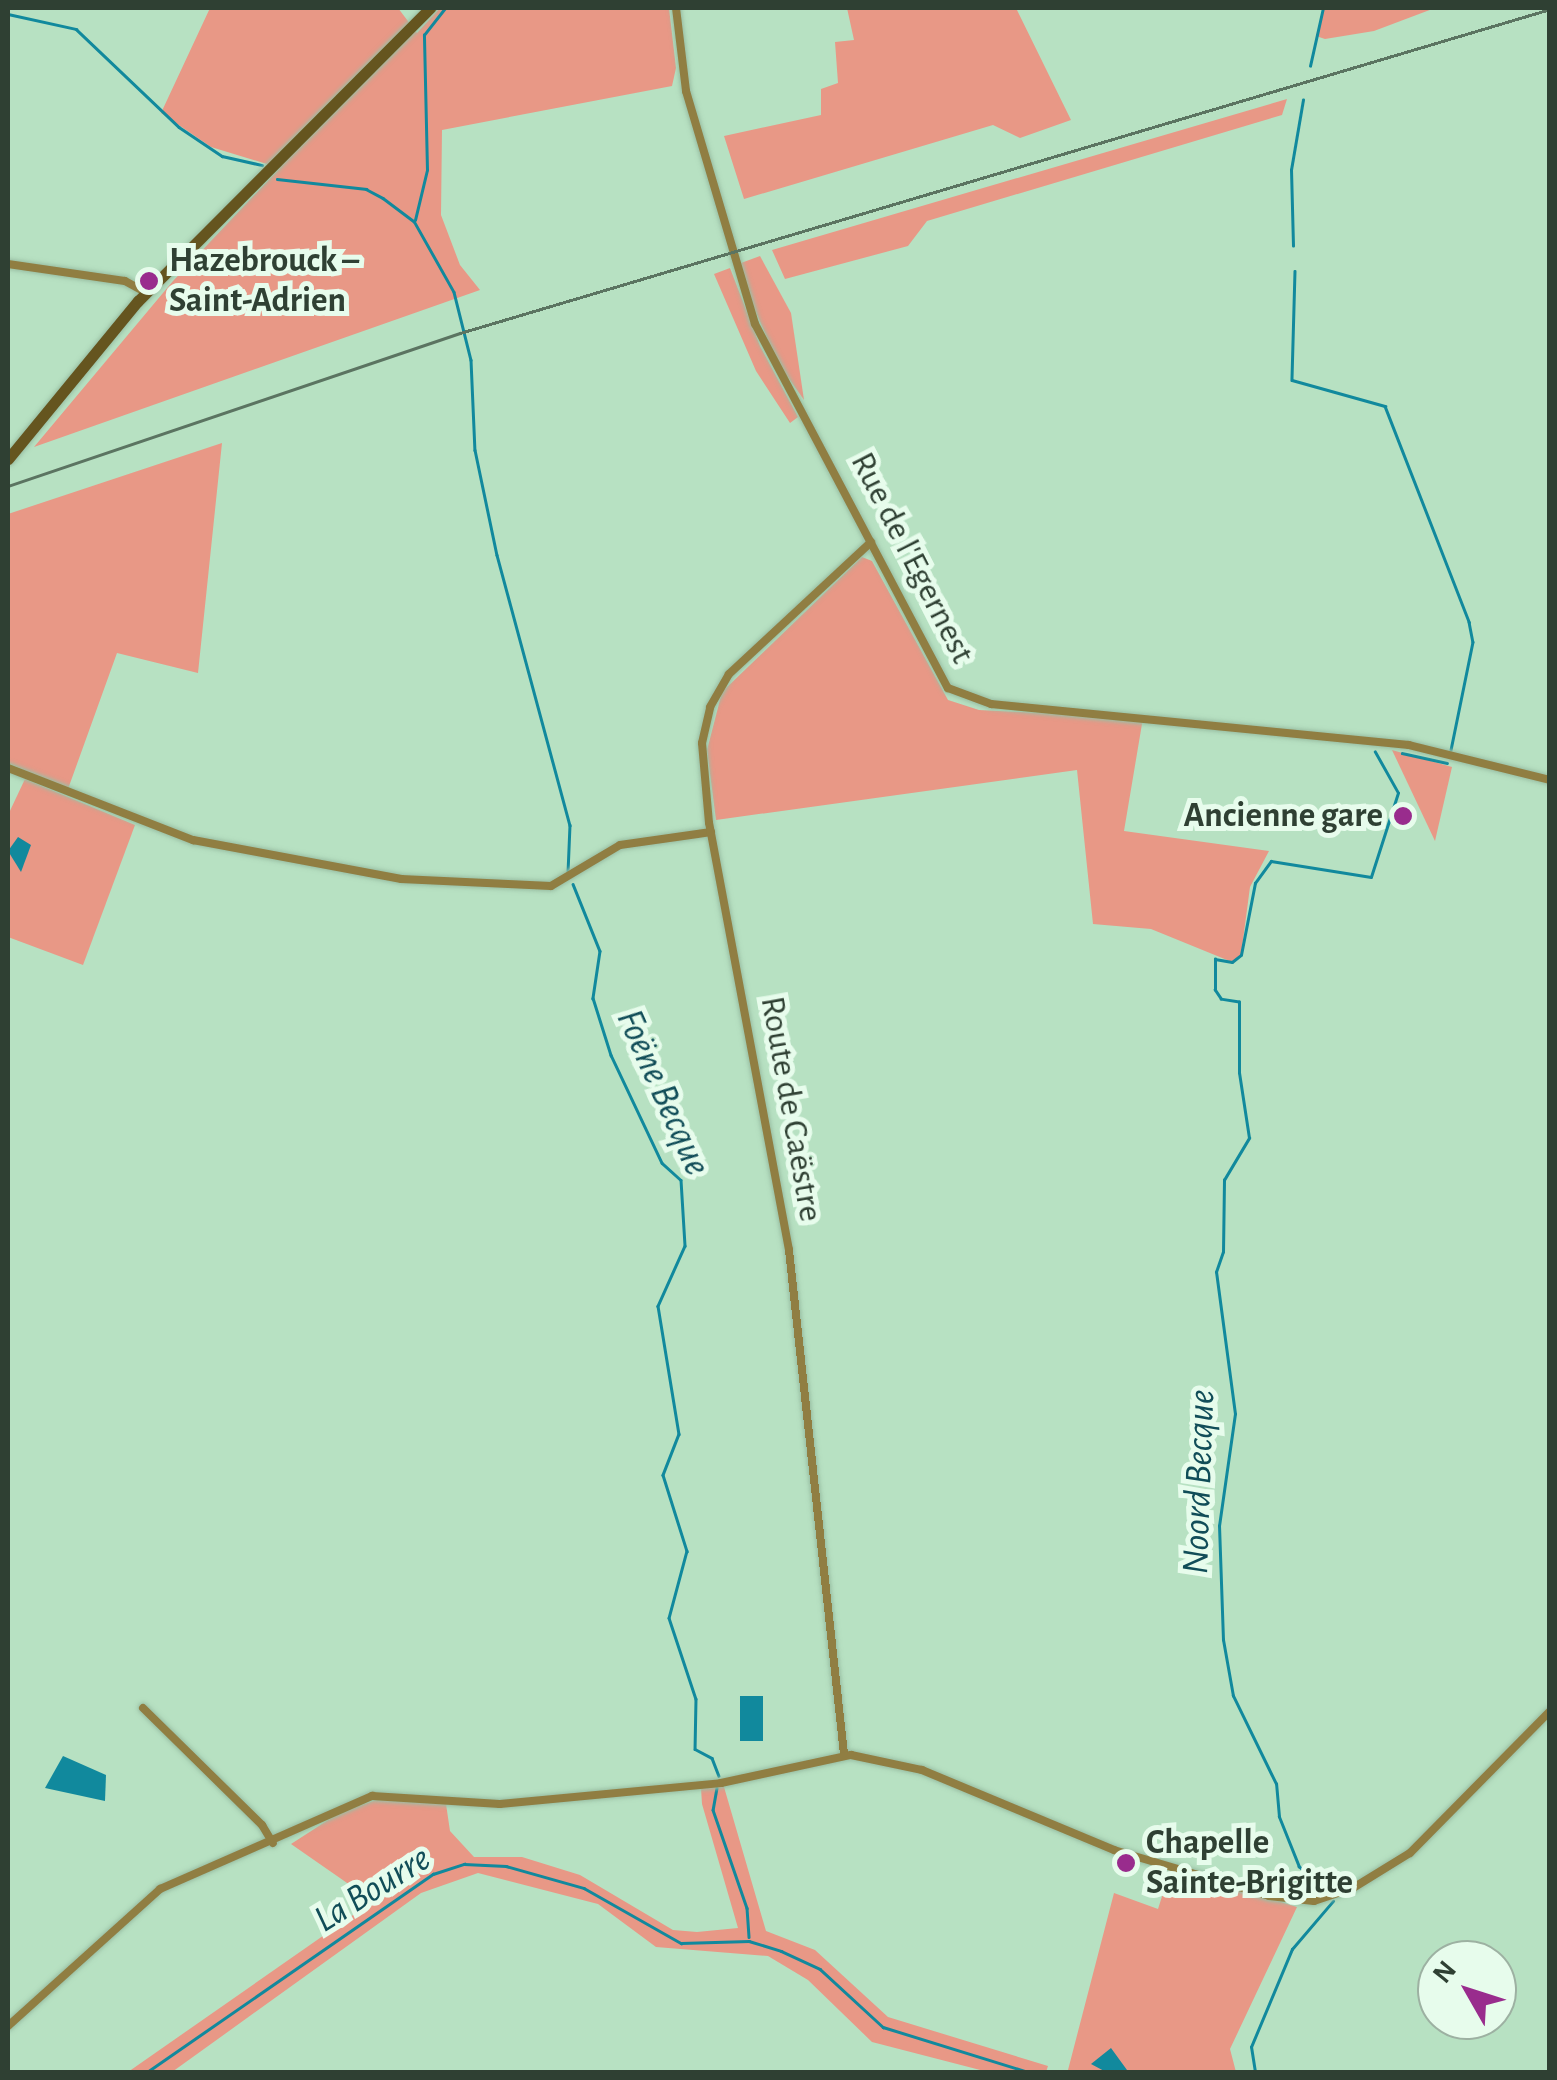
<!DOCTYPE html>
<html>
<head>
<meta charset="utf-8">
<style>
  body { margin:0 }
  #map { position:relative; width:1557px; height:2080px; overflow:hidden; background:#b7e1c2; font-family:"Alegreya Sans",sans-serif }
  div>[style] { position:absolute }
  .green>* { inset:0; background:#e89886 }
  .water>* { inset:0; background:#11899d; transform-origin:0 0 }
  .stream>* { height:2.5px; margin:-1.25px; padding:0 1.25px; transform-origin:1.25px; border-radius:1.25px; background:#11899d }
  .roads { filter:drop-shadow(0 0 2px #99bea3) drop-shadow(0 0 2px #99bea3) }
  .minor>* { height:8px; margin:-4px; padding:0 4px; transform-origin:4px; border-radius:4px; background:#907e42 }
  .secondary>* { height:11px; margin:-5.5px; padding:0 5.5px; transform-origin:5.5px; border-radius:5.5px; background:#65551f }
  .rail>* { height:2.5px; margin:-1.25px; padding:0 1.25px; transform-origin:1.25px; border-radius:1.25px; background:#5b7461 }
  .dots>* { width:28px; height:28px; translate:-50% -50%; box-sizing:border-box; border:5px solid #e7fcec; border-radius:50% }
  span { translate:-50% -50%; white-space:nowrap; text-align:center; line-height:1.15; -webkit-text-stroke:10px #e7fcec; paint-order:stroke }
  .poi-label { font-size:35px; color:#2f4033; font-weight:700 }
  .left { translate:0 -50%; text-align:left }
  .right { translate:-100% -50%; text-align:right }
  .street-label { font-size:35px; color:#2f4033 }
  .water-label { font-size:38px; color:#114d58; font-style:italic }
  .frame { position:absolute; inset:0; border:10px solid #2f4033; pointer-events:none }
  .north { position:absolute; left:1417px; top:1940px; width:100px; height:100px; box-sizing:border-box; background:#e7fcec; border:2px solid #9db1a2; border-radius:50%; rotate:309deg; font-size:28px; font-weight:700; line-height:40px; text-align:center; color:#2f4033 }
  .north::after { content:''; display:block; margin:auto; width:35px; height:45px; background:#992c8d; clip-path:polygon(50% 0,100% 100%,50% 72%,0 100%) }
</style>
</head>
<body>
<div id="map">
  <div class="green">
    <div style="clip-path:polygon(210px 8px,398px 8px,417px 33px,440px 8px,669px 8px,676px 68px,672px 86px,442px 130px,441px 215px,460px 265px,480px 290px,34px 447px,173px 281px,280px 168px,211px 147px,161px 113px)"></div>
    <div style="clip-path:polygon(847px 8px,1016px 8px,1071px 120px,1020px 138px,993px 125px,744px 199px,724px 136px,821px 115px,821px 89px,838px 83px,835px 42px,854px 40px)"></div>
    <div style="clip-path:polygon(1324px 8px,1435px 8px,1374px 31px,1325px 39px,1316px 36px)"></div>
    <div style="clip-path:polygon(1287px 99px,1282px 115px,927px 221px,908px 246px,785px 279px,772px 250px)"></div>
    <div style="clip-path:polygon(760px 256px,791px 313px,804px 400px,778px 363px,749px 296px,741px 263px)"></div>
    <div style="clip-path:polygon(730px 268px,760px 346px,798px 417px,790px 423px,756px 371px,714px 274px)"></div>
    <div style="clip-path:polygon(222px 443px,198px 673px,117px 653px,68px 789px,8px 763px,8px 514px)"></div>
    <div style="clip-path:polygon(862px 557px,872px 561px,948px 700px,979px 710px,1143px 718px,1124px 831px,1269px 851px,1250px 887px,1241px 955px,1232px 962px,1151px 929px,1093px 924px,1077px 770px,716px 820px,707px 750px,722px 692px)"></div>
    <div style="clip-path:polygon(1392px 750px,1452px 767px,1435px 841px)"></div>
    <div style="clip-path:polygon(25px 779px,135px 825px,83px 965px,8px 937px,8px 815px)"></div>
    <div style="clip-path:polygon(724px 1787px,766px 1931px,815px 1950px,888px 2017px,1048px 2066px,1046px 2072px,988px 2072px,872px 2042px,808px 1980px,768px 1956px,656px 1947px,598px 1904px,478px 1873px,421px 1893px,172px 2072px,128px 2072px,373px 1901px,291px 1844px,339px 1813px,376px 1800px,446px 1804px,450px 1831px,474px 1857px,522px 1857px,580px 1875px,673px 1930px,697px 1932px,738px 1928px,702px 1804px,701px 1788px)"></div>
    <div style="clip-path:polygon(1171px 1868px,1297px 1907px,1230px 2049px,1236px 2072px,1068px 2070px,1114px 1893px,1158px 1909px)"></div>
  </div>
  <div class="water">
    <div style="clip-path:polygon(18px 837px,31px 845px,21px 872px,8px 851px)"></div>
    <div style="left:740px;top:1696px;width:23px;height:45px"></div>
    <div style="clip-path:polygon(63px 1756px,106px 1775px,105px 1801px,45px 1788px)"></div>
    <div style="clip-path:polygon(1111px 2048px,1127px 2070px,1131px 2072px,1106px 2072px,1091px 2064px)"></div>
  </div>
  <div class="stream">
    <div style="left:8px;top:14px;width:70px;rotate:12.4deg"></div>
    <div style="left:76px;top:29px;width:142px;rotate:43.6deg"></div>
    <div style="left:179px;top:127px;width:52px;rotate:34deg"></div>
    <div style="left:222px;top:156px;width:41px;rotate:12.7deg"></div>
    <div style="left:1310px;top:66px;width:59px;rotate:-77.4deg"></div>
    <div style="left:277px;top:179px;width:90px;rotate:6.4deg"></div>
    <div style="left:366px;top:189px;width:19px;rotate:28deg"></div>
    <div style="left:383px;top:198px;width:39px;rotate:37deg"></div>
    <div style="left:414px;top:221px;width:81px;rotate:60.6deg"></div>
    <div style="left:454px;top:292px;width:70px;rotate:76deg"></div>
    <div style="left:471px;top:360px;width:90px;rotate:87.5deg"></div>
    <div style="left:475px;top:450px;width:107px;rotate:78.2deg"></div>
    <div style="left:497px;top:555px;width:280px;rotate:74.9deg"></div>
    <div style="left:570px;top:825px;width:48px;rotate:92.4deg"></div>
    <div style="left:415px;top:220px;width:51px;rotate:-76.5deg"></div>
    <div style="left:427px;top:170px;width:135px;rotate:-91.3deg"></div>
    <div style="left:424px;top:35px;width:34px;rotate:-52deg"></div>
    <div style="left:1293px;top:246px;width:76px;rotate:-91.5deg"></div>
    <div style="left:1291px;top:170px;width:71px;rotate:-80.3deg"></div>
    <div style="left:1295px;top:271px;width:109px;rotate:91.6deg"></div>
    <div style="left:1292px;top:380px;width:97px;rotate:15.6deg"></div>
    <div style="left:1385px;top:406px;width:232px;rotate:68.7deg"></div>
    <div style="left:1469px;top:622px;width:20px;rotate:79deg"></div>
    <div style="left:1473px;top:642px;width:110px;rotate:101.5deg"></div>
    <div style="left:1402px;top:753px;width:46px;rotate:12.5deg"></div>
    <div style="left:573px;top:884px;width:72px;rotate:68.1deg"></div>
    <div style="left:600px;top:951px;width:48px;rotate:98.5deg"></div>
    <div style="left:593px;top:998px;width:60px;rotate:72.5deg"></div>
    <div style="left:611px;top:1055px;width:119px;rotate:64.7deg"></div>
    <div style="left:662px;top:1163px;width:25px;rotate:42deg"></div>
    <div style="left:681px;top:1180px;width:66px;rotate:86.5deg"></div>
    <div style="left:685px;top:1246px;width:66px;rotate:114.2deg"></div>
    <div style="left:658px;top:1306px;width:130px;rotate:80.7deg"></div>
    <div style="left:679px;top:1434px;width:44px;rotate:111.3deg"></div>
    <div style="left:663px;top:1475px;width:80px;rotate:72.5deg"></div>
    <div style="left:687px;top:1551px;width:69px;rotate:105deg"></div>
    <div style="left:669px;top:1618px;width:85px;rotate:71.6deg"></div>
    <div style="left:696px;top:1699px;width:50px;rotate:91.1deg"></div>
    <div style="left:695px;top:1749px;width:19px;rotate:28deg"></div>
    <div style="left:712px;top:1758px;width:19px;rotate:69deg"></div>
    <div style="left:717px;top:1788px;width:22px;rotate:100deg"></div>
    <div style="left:713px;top:1810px;width:104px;rotate:70.9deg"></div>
    <div style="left:747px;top:1908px;width:29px;rotate:86deg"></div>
    <div style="left:1330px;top:1892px;width:40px;rotate:-141deg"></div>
    <div style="left:1299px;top:1867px;width:54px;rotate:-111.8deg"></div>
    <div style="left:1279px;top:1817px;width:33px;rotate:-95deg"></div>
    <div style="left:1276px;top:1784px;width:98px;rotate:-116deg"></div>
    <div style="left:1233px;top:1696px;width:57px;rotate:-100.1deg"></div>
    <div style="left:1223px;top:1640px;width:114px;rotate:-92deg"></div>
    <div style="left:1219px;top:1526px;width:113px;rotate:-81.9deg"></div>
    <div style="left:1235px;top:1414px;width:143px;rotate:-97.6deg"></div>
    <div style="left:1216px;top:1272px;width:21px;rotate:-71deg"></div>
    <div style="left:1223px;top:1252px;width:72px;rotate:-89.2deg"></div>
    <div style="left:1224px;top:1180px;width:49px;rotate:-59.2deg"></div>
    <div style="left:1249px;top:1138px;width:66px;rotate:-98.7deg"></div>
    <div style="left:1239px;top:1073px;width:71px;rotate:-90deg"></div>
    <div style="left:1239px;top:1002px;width:18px;rotate:-171deg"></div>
    <div style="left:1221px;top:999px;width:11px;rotate:-124deg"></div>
    <div style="left:1215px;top:990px;width:31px;rotate:-90deg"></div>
    <div style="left:1215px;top:959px;width:17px;rotate:10deg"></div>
    <div style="left:1232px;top:962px;width:11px;rotate:-38deg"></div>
    <div style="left:1241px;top:955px;width:73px;rotate:-79deg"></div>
    <div style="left:1255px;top:883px;width:27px;rotate:-54deg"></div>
    <div style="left:1271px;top:861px;width:101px;rotate:9.1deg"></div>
    <div style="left:1371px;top:877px;width:88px;rotate:-72.2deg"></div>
    <div style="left:1398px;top:793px;width:47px;rotate:-119.3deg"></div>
    <div style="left:147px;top:2072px;width:348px;rotate:-34.7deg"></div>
    <div style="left:433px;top:1874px;width:33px;rotate:-18deg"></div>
    <div style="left:464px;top:1864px;width:42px;rotate:2.7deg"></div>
    <div style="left:506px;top:1866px;width:81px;rotate:15.8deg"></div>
    <div style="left:584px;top:1888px;width:112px;rotate:29.6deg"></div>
    <div style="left:681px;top:1943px;width:68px;rotate:-1.7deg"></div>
    <div style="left:749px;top:1941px;width:34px;rotate:17deg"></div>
    <div style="left:781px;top:1951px;width:43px;rotate:24.8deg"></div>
    <div style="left:820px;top:1969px;width:86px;rotate:42.6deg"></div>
    <div style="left:883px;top:2027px;width:152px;rotate:17.2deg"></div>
    <div style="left:1255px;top:2072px;width:25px;rotate:-99deg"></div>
    <div style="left:1251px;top:2047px;width:106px;rotate:-67.3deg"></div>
    <div style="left:1292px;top:1949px;width:63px;rotate:-49.5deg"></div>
  </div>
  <div class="roads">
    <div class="minor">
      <div style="left:676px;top:8px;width:84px;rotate:83.1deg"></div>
      <div style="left:686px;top:91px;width:243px;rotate:73.5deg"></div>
      <div style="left:755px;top:324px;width:412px;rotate:62.1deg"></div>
      <div style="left:948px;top:688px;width:46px;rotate:20.4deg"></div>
      <div style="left:991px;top:704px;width:420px;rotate:5.6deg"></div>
      <div style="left:1409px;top:745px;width:145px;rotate:13.9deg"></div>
      <div style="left:8px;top:264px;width:118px;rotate:8.3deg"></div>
      <div style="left:125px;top:281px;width:25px;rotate:29deg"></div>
      <div style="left:8px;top:768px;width:199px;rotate:21.3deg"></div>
      <div style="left:193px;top:840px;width:212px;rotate:10.6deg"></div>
      <div style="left:401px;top:879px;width:150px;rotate:2.7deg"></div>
      <div style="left:551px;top:886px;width:80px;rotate:-30.7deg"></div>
      <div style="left:620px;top:845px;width:92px;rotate:-8.1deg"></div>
      <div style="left:143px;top:1708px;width:167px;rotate:44.5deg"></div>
      <div style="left:262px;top:1825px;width:21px;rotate:59deg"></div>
      <div style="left:844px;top:1754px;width:507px;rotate:-96.23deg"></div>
      <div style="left:789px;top:1250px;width:434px;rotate:-100.6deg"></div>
      <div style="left:709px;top:823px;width:80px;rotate:-95deg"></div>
      <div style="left:702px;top:743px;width:37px;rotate:-77deg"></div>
      <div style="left:710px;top:707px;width:38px;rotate:-60deg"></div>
      <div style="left:729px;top:674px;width:194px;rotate:-42.9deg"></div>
      <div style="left:8px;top:2026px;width:205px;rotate:-42deg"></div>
      <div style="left:160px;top:1889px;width:232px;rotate:-23.7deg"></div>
      <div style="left:372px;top:1796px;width:128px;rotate:3.6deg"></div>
      <div style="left:500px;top:1804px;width:222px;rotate:-5.4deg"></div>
      <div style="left:721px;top:1783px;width:133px;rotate:-12.2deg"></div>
      <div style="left:851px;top:1755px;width:73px;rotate:11.9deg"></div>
      <div style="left:922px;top:1770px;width:208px;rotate:22.6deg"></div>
      <div style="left:1114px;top:1850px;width:162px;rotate:16.5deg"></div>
      <div style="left:1269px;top:1896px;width:45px;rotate:6.3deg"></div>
      <div style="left:1314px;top:1901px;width:41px;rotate:-18.4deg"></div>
      <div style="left:1353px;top:1888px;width:67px;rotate:-31.6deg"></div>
      <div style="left:1410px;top:1853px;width:199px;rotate:-45.4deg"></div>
    </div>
    <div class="secondary">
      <div style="left:8px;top:459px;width:205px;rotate:-50.6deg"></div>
      <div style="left:138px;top:301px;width:414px;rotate:-45.1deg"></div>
    </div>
  </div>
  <div class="rail">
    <div style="left:8px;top:486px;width:477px;rotate:-18.7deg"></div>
    <div style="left:460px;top:333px;width:1137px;rotate:-16.55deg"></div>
  </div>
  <div class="dots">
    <div style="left:149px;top:281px;background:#992c8d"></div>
    <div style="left:1403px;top:816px;background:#992c8d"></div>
    <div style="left:1126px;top:1863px;background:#992c8d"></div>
  </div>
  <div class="poi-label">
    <span class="left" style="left:169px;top:281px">Hazebrouck –<br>Saint-Adrien</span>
    <span class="right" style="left:1383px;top:816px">Ancienne gare</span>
    <span class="left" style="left:1146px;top:1863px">Chapelle<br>Sainte-Brigitte</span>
  </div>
  <div class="street-label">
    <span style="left:912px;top:558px;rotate:63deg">Rue de l'Egernest</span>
    <span style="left:791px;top:1109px;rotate:80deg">Route de Caëstre</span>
  </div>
  <div class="water-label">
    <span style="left:662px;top:1093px;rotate:66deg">Foëne Becque</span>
    <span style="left:1200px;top:1482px;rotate:-88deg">Noord Becque</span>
    <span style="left:373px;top:1890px;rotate:-32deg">La Bourre</span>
  </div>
  <div class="frame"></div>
  <div class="north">N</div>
</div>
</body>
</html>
